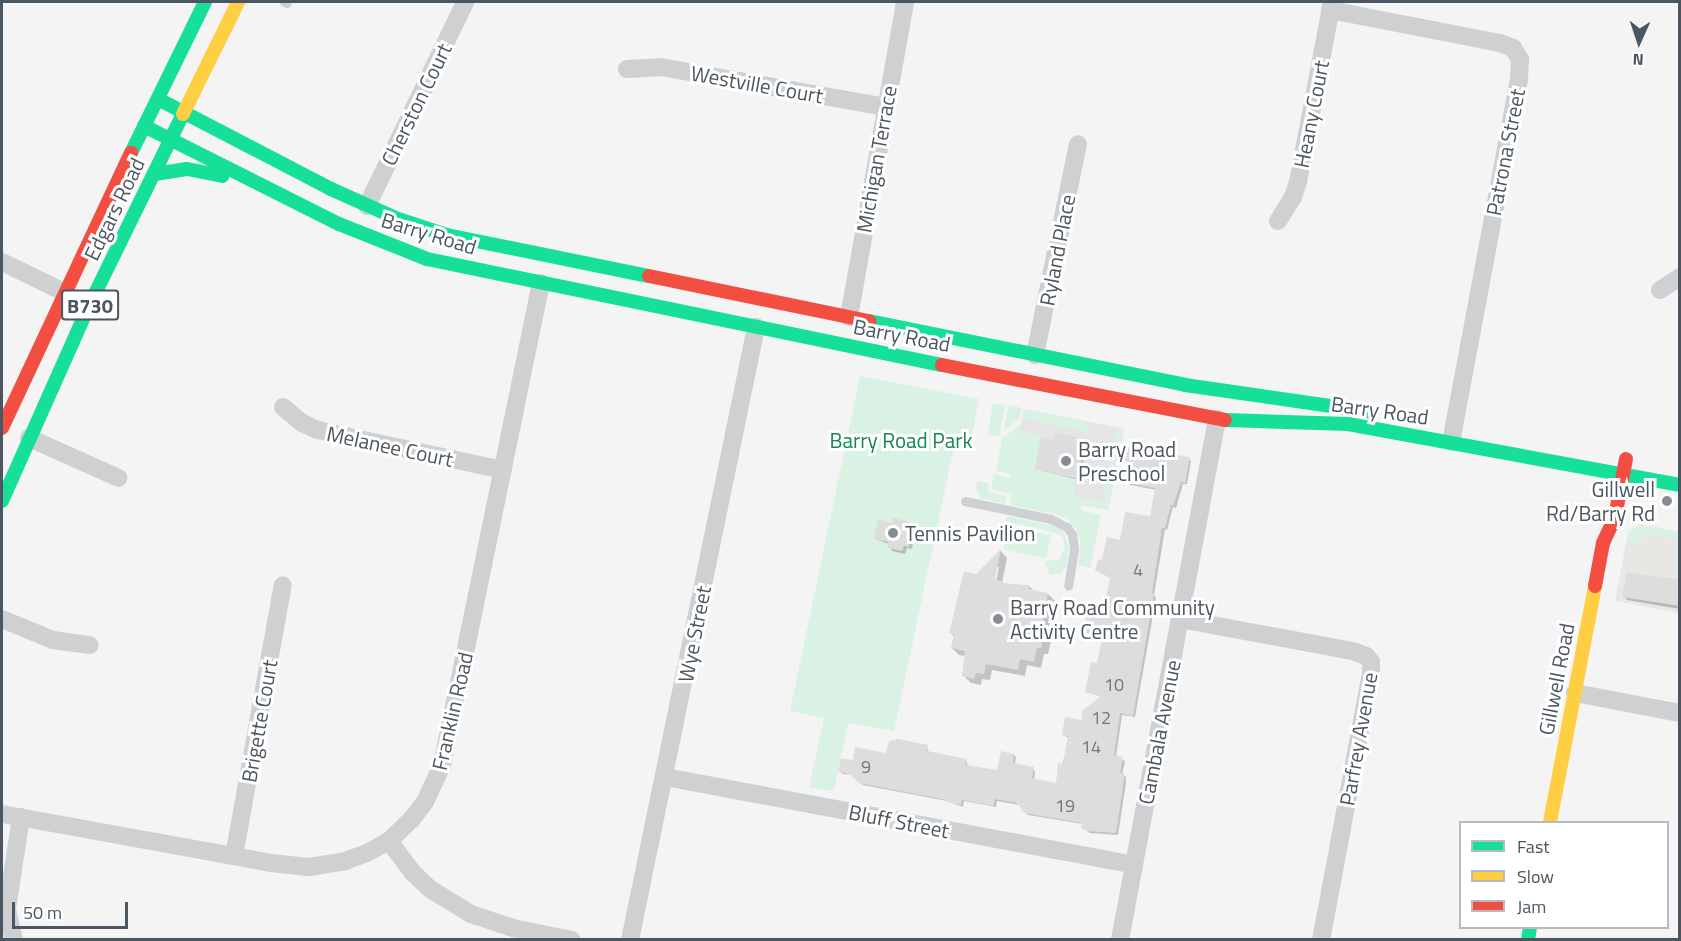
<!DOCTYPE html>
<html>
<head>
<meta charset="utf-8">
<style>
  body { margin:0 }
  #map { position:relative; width:1681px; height:941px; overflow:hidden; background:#f4f4f4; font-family:"Titillium Web",sans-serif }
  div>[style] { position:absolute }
  .commercial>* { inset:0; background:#e8e7e3 }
  .education>* { inset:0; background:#e6e5e6; transform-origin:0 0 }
  .green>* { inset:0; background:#d9f2e3; transform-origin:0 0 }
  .shadow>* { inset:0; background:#0003 }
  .building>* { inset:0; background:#ddddde }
  .lane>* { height:9px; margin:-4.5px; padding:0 4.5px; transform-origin:4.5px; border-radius:4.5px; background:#ced0d2 }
  .street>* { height:18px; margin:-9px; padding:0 9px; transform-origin:9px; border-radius:9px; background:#ced0d2 }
  .fast>* { height:14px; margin:-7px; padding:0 7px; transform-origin:7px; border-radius:7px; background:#16e098 }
  .slow>* { height:14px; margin:-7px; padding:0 7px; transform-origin:7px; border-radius:7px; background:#ffcf43 }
  .jam>* { height:14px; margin:-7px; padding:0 7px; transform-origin:7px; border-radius:7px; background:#f24e42 }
  .dots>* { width:16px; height:16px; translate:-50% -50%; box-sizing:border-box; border:3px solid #fff; border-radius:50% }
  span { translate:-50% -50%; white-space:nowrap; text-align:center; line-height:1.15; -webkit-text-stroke:6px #fff; paint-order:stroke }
  .number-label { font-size:18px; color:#707881 }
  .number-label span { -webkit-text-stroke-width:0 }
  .shield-label span { padding:2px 4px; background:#fff; border:2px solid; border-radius:4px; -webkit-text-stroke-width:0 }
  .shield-label { font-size:20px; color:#4a5661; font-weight:700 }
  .street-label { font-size:21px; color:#4a5661 }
  .park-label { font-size:21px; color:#17864f }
  .poi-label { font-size:21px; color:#4a5661 }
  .left { translate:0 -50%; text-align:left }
  .right { translate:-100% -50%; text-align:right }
  .frame { position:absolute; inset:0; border:3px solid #4a5661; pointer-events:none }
  .legend { position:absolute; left:1459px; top:821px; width:210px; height:108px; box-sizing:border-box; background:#fff; border:2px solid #b7bbc0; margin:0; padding:8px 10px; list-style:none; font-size:18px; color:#4a5661 }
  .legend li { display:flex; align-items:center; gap:12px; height:30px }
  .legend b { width:30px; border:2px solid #b7bbc0 }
  .north { position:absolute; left:1609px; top:12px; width:60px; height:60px; -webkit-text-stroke:4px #fff; paint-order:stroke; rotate:183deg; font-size:16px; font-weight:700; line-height:24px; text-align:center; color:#4a5661 }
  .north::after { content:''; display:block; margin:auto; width:21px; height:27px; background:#4a5661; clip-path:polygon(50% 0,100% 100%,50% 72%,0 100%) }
  .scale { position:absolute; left:12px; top:902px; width:116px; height:27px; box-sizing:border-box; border:3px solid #4a5661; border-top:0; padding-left:8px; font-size:18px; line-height:21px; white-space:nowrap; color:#4a5661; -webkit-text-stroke:4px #fff; paint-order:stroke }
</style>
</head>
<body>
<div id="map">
  <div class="commercial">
    <div style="clip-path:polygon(1640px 524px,1679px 532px,1679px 613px,1615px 601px,1628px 533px)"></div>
  </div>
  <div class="education">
    <div style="left:1024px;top:409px;width:102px;height:83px;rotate:11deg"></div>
  </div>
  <div class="green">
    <div style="clip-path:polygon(860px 376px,979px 399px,969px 448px,958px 446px,956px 437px,894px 731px,848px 723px,834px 791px,809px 787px,824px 718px,790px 711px)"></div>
    <div style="left:993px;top:403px;width:12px;height:32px;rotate:9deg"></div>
    <div style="clip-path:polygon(1009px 405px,1022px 408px,1020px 418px,1003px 432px)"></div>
    <div style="clip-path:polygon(1024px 409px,1084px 421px,1084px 425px,1090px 426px,1088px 435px,1079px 430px,1022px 419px)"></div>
    <div style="clip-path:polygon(1022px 423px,1020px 430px,1041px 437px,1034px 469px,1076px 479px,1073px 496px,1103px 501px,1116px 428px,1124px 429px,1108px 510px,1081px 505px,1081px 510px,1101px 515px,1090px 568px,1078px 565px,1081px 543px,1076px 528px,1068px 520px,1059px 515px,1010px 505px,1011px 494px,991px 489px,994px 474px,1010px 478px,1011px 474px,996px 471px,1002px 439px)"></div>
    <div style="clip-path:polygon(977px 481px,989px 483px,988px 492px,1006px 496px,1005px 504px,981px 498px,976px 489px)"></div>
    <div style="clip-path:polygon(1007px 516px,1055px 526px,1063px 531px,1069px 548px,1066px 567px,1061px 574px,1050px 575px,1044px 561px,1059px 560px,1065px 548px,1063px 537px,1057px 533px,1006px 521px)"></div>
    <div style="clip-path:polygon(1640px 524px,1679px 532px,1679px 547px,1676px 546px,1677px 539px,1643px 532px,1640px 543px,1627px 542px,1628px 533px)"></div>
    <div style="left:1008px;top:526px;width:44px;height:24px;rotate:12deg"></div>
  </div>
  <div class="shadow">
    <div style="clip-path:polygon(1077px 440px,1085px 451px,1079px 480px,1036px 469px,1054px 442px)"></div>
    <div style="clip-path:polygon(1120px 457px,1189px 459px,1191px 461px,1187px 484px,1183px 484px,1176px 508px,1173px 507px,1167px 530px,1165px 529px,1154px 595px,1156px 598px,1135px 717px,1122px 715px,1116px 757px,1125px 761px,1122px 775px,1126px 777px,1126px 783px,1118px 835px,1090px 833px,1082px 828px,1083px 824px,1028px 815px,1020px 805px,997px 801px,996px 807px,964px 801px,963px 807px,947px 801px,863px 785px,853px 775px,842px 774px,840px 771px,854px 761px,927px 747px,929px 753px,966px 760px,968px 766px,998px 771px,1014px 755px,1016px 757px,1015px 765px,1035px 771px,1034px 780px,1057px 785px,1069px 738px,1063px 735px,1084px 722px,1102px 697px,1086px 692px,1098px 665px,1104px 637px,1084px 632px,1105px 610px,1111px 579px,1104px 560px,1121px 542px,1151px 518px,1157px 490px,1130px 485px,1128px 483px,1132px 464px)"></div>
    <div style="clip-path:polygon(908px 522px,915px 532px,912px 549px,907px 548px,905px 554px,892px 551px,889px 544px,875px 539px,893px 525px)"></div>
    <div style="clip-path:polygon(evenodd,1001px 551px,1007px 558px,1002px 583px,1029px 586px,1034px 591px,1048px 594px,1055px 601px,1047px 638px,1051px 641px,1048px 654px,1044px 654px,1041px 668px,1027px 665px,1025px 676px,992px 670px,990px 680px,982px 679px,981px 685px,971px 683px,964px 676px,966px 656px,959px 655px,952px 648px,955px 637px,951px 633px,977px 575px,1001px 551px,996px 567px,999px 567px,995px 587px,992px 586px,996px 567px)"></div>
    <div style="clip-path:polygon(1652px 576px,1680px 581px,1680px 609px,1627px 600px,1624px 596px,1651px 579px)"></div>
  </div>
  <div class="building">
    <div style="clip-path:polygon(1055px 432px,1076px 437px,1084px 448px,1078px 479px,1035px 469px,1041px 437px,1053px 440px)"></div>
    <div style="clip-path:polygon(1121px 446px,1190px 457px,1185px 483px,1181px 482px,1173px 506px,1171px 505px,1165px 528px,1162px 528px,1152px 593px,1154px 594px,1133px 716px,1120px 713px,1114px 755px,1123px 757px,1120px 773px,1124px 773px,1124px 780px,1116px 833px,1086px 831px,1081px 828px,1082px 823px,1024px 813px,1017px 803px,995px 799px,993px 806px,962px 800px,961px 805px,946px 802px,946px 800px,859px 783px,849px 774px,838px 772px,841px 758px,853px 760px,855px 747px,886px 753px,889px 741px,898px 739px,928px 745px,927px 751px,967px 759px,966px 765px,997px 770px,1001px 751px,1014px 754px,1013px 763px,1034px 767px,1032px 778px,1056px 783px,1058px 763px,1063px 764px,1068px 736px,1062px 735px,1065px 717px,1082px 720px,1082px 711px,1101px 696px,1085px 692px,1091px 662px,1097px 663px,1103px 635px,1083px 632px,1088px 605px,1104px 608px,1110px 578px,1095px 570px,1098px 560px,1102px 559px,1107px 537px,1120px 540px,1125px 512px,1150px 516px,1155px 488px,1126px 483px,1130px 463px,1118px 458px)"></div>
    <div style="clip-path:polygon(893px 518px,908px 521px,908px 527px,912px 527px,909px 547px,904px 546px,902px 551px,887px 548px,888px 542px,874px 539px,878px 520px,892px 523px)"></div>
    <div style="clip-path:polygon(1001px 549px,995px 579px,1008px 584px,1029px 585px,1029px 589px,1048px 593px,1041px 632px,1044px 633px,1041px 648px,1037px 648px,1034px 662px,1020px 659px,1018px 670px,986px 664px,984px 674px,976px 673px,974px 679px,962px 676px,965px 651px,951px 648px,954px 634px,949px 633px,964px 571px,976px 574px)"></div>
    <div style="clip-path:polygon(1627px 573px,1680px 579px,1680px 606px,1622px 597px)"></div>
  </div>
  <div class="lane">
    <div style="left:284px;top:2px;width:3px;rotate:18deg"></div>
    <div style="left:965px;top:501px;width:88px;rotate:11.8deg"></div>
    <div style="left:1051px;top:519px;width:18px;rotate:27deg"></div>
    <div style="left:1067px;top:527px;width:9px;rotate:54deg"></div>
    <div style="left:1072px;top:534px;width:15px;rotate:82deg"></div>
    <div style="left:1074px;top:549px;width:37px;rotate:99deg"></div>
  </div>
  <div class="street">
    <div style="left:1330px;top:10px;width:173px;rotate:11deg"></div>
    <div style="left:1500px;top:43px;width:14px;rotate:21deg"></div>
    <div style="left:1513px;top:48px;width:13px;rotate:58deg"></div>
    <div style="left:1520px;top:59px;width:20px;rotate:93deg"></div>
    <div style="left:1519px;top:79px;width:369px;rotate:100.6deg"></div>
    <div style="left:627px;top:69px;width:34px;rotate:-3deg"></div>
    <div style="left:661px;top:67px;width:229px;rotate:10.1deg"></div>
    <div style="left:367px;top:206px;width:226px;rotate:-64.3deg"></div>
    <div style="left:1278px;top:221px;width:28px;rotate:-58deg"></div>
    <div style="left:1293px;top:197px;width:16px;rotate:-72deg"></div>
    <div style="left:1298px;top:182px;width:183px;rotate:-79.3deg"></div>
    <div style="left:2px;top:262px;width:69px;rotate:25.8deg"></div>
    <div style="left:1660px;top:290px;width:24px;rotate:-33deg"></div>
    <div style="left:849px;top:317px;width:320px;rotate:-79.9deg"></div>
    <div style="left:1035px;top:355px;width:215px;rotate:-78.5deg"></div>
    <div style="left:283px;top:407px;width:25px;rotate:40deg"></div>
    <div style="left:302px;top:423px;width:17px;rotate:24deg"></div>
    <div style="left:318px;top:430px;width:189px;rotate:12.2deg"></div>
    <div style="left:29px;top:438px;width:98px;rotate:24deg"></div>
    <div style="left:2px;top:619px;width:55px;rotate:22.4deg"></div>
    <div style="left:53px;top:640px;width:37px;rotate:8deg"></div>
    <div style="left:1180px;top:619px;width:176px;rotate:10.5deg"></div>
    <div style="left:1353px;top:651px;width:14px;rotate:21deg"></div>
    <div style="left:1366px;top:656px;width:8px;rotate:50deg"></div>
    <div style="left:1371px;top:662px;width:11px;rotate:90deg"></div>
    <div style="left:1371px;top:673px;width:272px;rotate:100.6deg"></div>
    <div style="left:1575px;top:693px;width:107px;rotate:10.8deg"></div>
    <div style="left:665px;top:777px;width:477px;rotate:10.6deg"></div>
    <div style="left:2px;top:814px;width:273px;rotate:10.3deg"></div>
    <div style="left:271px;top:863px;width:38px;rotate:6deg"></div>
    <div style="left:309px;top:867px;width:36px;rotate:-9deg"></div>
    <div style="left:345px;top:861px;width:23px;rotate:-20deg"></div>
    <div style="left:367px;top:853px;width:25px;rotate:-29deg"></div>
    <div style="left:389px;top:841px;width:32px;rotate:-44deg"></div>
    <div style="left:412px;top:819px;width:21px;rotate:-53deg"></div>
    <div style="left:425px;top:802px;width:41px;rotate:-65.3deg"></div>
    <div style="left:442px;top:765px;width:492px;rotate:-78.4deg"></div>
    <div style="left:389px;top:841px;width:39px;rotate:53deg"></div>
    <div style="left:412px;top:872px;width:25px;rotate:43deg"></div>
    <div style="left:430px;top:889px;width:48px;rotate:31.4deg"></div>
    <div style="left:471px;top:914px;width:44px;rotate:18.4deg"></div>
    <div style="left:513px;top:928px;width:60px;rotate:11.5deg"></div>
    <div style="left:234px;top:856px;width:275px;rotate:-79.8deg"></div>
    <div style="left:14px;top:940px;width:32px;rotate:-103deg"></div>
    <div style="left:7px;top:909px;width:93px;rotate:-81.3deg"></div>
    <div style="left:630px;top:940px;width:626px;rotate:-78.38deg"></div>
    <div style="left:1120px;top:940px;width:530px;rotate:-79.45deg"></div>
  </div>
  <div class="fast">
    <div style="left:158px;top:99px;width:195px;rotate:27.5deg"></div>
    <div style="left:331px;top:189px;width:73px;rotate:24.1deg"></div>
    <div style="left:398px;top:219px;width:52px;rotate:18.1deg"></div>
    <div style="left:447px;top:235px;width:206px;rotate:11.5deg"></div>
    <div style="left:144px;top:126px;width:218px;rotate:26.7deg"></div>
    <div style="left:339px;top:224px;width:95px;rotate:21.7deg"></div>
    <div style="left:427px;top:259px;width:526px;rotate:11.63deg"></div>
    <div style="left:131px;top:153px;width:168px;rotate:-63.9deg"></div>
    <div style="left:155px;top:174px;width:32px;rotate:-9deg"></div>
    <div style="left:187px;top:169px;width:36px;rotate:11deg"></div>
    <div style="left:869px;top:321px;width:322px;rotate:11.4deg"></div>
    <div style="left:1185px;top:385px;width:189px;rotate:8.2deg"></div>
    <div style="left:1225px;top:420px;width:123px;rotate:1.9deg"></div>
    <div style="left:1348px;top:424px;width:338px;rotate:10.4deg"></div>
    <div style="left:2px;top:501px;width:207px;rotate:-66deg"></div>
    <div style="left:86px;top:312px;width:220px;rotate:-63.9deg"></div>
    <div style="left:1528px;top:940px;width:12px;rotate:-81deg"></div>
  </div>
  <div class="slow">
    <div style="left:183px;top:114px;width:125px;rotate:-63.8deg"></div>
    <div style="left:1550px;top:822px;width:240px;rotate:-79.2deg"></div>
  </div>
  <div class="jam">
    <div style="left:649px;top:276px;width:225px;rotate:11.6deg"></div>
    <div style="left:942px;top:365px;width:288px;rotate:11deg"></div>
    <div style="left:2px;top:428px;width:304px;rotate:-64.9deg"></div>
    <div style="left:1595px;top:586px;width:44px;rotate:-79.5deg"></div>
    <div style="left:1603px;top:543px;width:29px;rotate:-65deg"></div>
    <div style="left:1615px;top:517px;width:59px;rotate:-79.3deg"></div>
  </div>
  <div class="dots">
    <div style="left:1066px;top:461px;background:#868d94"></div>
    <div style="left:1667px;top:501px;background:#868d94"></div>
    <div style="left:893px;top:533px;background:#868d94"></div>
    <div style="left:998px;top:619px;background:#868d94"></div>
  </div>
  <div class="number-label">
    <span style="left:1138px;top:570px">4</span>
    <span style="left:1114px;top:685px">10</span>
    <span style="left:1101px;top:718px">12</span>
    <span style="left:1091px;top:747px">14</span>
    <span style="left:866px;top:767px">9</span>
    <span style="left:1065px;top:806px">19</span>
  </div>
  <div class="shield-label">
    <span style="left:90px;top:305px">B730</span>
  </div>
  <div class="street-label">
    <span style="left:757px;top:84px;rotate:10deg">Westville Court</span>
    <span style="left:416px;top:104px;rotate:-64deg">Cherston Court</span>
    <span style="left:1311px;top:114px;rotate:-79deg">Heany Court</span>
    <span style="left:1505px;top:152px;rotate:-79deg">Patrona Street</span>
    <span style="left:876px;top:159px;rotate:-80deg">Michigan Terrace</span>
    <span style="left:114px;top:209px;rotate:-64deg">Edgars Road</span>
    <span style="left:429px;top:233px;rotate:17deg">Barry Road</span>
    <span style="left:1057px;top:250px;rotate:-79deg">Ryland Place</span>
    <span style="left:902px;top:335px;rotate:11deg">Barry Road</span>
    <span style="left:1380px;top:410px;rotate:8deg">Barry Road</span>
    <span style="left:390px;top:446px;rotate:12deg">Melanee Court</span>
    <span style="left:694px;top:634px;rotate:-79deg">Wye Street</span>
    <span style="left:1556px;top:679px;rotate:-79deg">Gillwell Road</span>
    <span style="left:452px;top:711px;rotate:-77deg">Franklin Road</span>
    <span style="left:259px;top:721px;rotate:-80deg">Brigette Court</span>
    <span style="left:1159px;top:732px;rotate:-79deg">Cambala Avenue</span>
    <span style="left:1358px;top:739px;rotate:-80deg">Parfrey Avenue</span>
    <span style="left:899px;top:821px;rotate:11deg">Bluff Street</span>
  </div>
  <div class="park-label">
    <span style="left:901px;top:440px">Barry Road Park</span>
  </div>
  <div class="poi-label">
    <span class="left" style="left:1078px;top:461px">Barry Road<br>Preschool</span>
    <span class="right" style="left:1655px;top:501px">Gillwell<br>Rd/Barry Rd</span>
    <span class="left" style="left:905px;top:533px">Tennis Pavilion</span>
    <span class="left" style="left:1010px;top:619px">Barry Road Community<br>Activity Centre</span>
  </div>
  <div class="frame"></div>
  <ul class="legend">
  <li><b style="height:8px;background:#16e098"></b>Fast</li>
  <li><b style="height:8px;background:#ffcf43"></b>Slow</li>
  <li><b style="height:8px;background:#f24e42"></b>Jam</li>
  </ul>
  <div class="north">N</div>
  <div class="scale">50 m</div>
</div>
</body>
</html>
